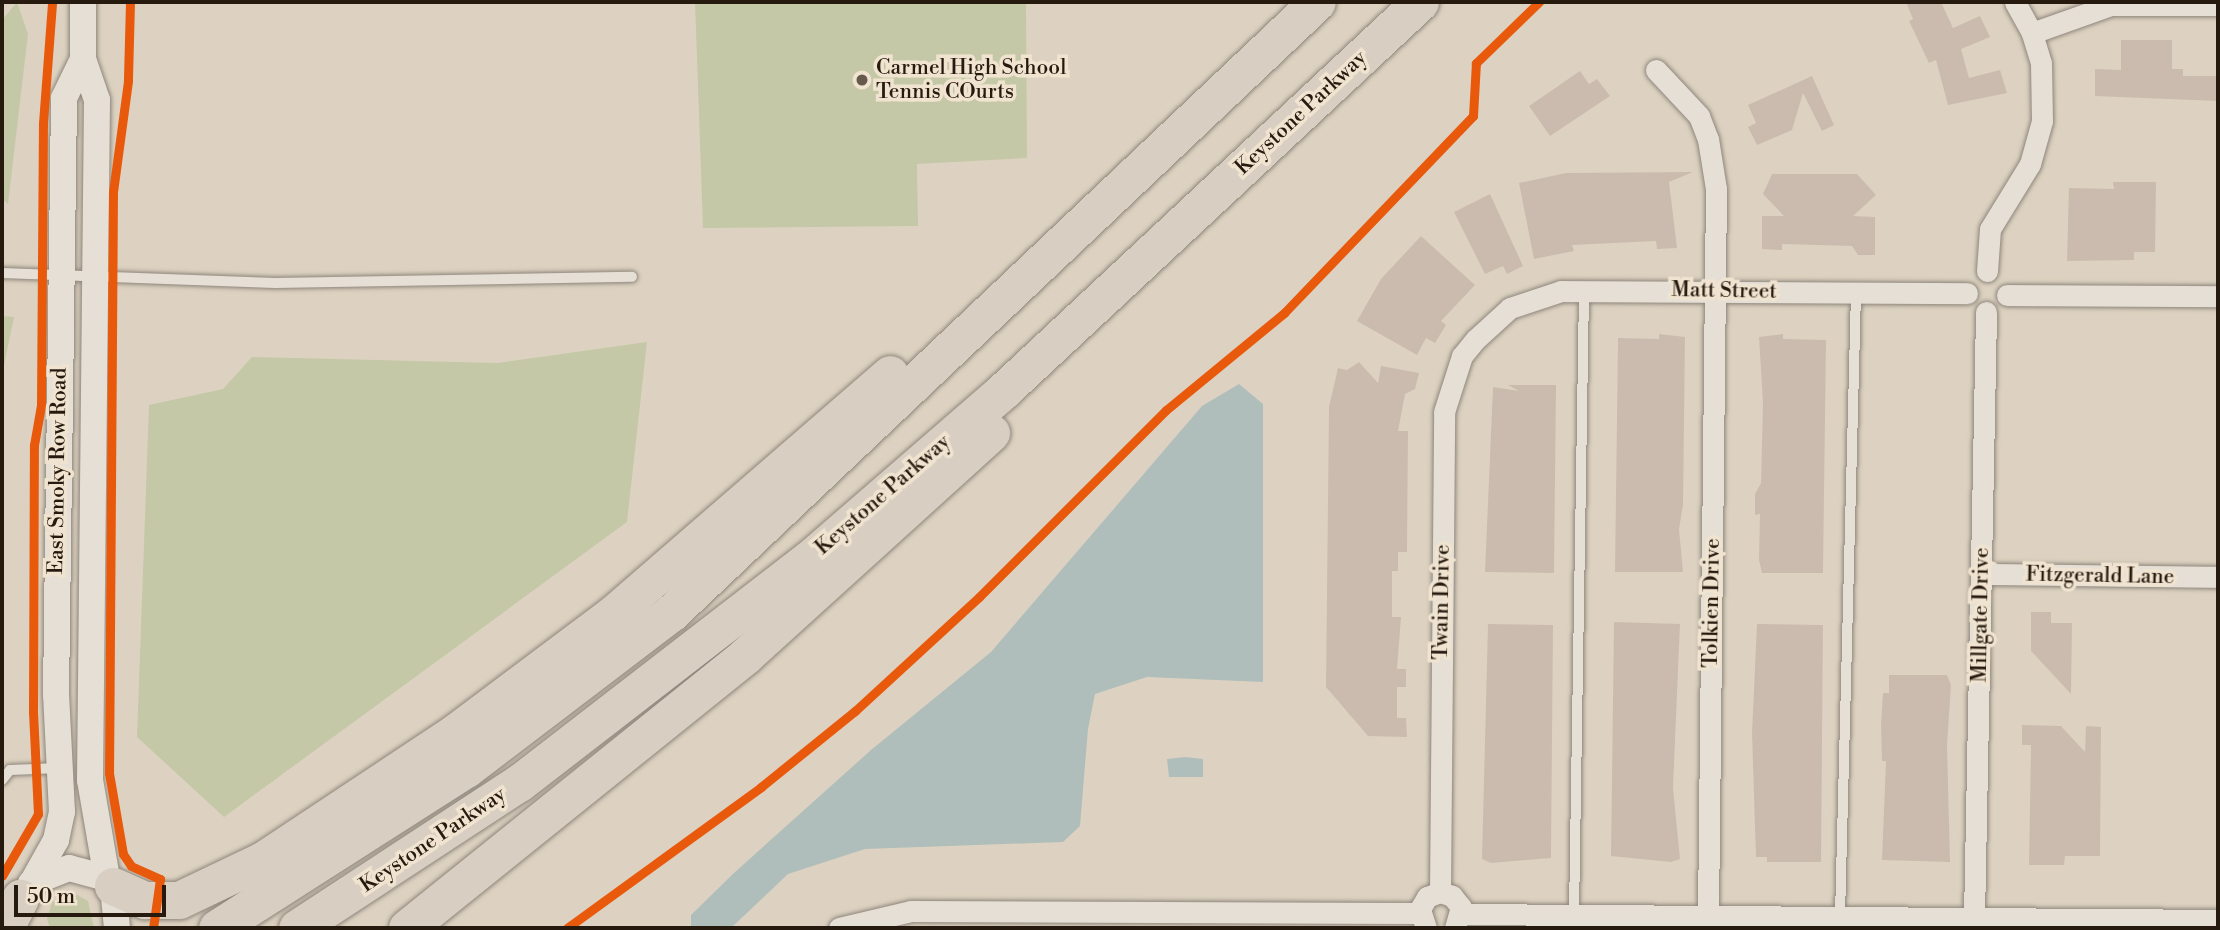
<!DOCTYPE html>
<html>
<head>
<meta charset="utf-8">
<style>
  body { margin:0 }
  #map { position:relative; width:2220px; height:930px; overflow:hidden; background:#ddd2c1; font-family:"Libre Bodoni",serif }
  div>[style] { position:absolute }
  .green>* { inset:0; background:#c4c8a7 }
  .water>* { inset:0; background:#b0bebb }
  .building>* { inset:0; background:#cbbbaf }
  .roads { filter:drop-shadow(0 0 2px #8e867b) drop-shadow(0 0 2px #8e867b) }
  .service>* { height:10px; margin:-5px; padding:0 5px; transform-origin:5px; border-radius:5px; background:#e5dfd6 }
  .minor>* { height:21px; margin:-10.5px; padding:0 10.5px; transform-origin:10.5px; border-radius:10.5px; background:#e5dfd6 }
  .tertiary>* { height:26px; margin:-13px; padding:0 13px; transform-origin:13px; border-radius:13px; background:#e5dfd6 }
  .motorway>* { height:37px; margin:-18.5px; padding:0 18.5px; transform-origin:18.5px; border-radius:18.5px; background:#d8cfc2 }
  .cycleway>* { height:9px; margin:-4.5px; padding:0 4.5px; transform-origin:4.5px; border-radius:4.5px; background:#e8590c }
  .dots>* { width:19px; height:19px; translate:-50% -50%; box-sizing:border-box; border:4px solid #f0e4d0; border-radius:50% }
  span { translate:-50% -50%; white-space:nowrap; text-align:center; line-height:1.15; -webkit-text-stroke:7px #f0e4d0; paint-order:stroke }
  .poi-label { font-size:21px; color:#261a0f }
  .left { translate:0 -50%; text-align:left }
  .street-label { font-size:21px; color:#261a0f }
  .frame { position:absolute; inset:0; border:4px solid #261a0f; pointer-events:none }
  .scale { position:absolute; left:14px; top:885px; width:152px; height:32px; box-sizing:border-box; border:4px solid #261a0f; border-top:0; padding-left:9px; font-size:21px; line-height:24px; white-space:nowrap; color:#261a0f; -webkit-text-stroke:5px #f0e4d0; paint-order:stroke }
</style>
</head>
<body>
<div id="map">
  <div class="green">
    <div style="clip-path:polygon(17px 2px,28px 34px,8px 204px,2px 199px,2px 20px)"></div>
    <div style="clip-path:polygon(695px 2px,1026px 2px,1027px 158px,917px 164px,918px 226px,703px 228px)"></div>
    <div style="clip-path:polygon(2px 316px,14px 317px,2px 375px)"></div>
    <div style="clip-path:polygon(647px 342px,627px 522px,224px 817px,137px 737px,149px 405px,223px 389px,252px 357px,498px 363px)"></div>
    <div style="clip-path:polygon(72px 892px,88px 901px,94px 928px,50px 928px,47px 919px,52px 902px)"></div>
  </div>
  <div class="water">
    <div style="clip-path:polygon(1239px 384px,1263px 404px,1263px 682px,1147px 677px,1095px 694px,1088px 729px,1080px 826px,1063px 842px,865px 849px,788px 874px,731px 928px,691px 928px,691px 915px,734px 873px,871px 750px,991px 652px,1202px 406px)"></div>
    <div style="clip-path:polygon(1185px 757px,1203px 759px,1203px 777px,1169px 777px,1167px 759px)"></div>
  </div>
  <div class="building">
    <div style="clip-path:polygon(1906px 2px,1941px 2px,1953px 28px,1980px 16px,1990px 37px,1961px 49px,1969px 78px,2000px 70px,2007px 93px,1948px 105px,1936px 60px,1929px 63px,1909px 21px,1913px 19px)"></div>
    <div style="clip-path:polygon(2121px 40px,2172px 40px,2172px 69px,2183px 69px,2183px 76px,2218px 76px,2218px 101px,2095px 96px,2095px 69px,2121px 70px)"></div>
    <div style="clip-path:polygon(1580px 71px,1589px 84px,1597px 79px,1610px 96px,1550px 136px,1529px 106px)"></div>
    <div style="clip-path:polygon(1812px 76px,1834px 125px,1822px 131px,1803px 93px,1792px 130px,1757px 145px,1748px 127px,1756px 123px,1748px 105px)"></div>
    <div style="clip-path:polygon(1693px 172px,1669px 182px,1677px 248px,1657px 249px,1656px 241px,1572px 245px,1574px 251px,1534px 259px,1519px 183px,1566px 173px)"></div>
    <div style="clip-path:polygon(1772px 174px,1857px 174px,1876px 195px,1853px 216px,1875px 217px,1875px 255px,1858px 255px,1852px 246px,1782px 244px,1782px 250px,1762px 249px,1762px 216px,1784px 216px,1763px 194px)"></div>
    <div style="clip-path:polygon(2113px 182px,2156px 182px,2155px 252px,2134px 252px,2134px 260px,2067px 261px,2069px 188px,2114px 189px)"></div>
    <div style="clip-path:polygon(1490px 194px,1523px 266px,1507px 274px,1503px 266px,1485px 274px,1454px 212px)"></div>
    <div style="clip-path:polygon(1421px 236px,1475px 285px,1441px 321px,1446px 325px,1435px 343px,1426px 338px,1417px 355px,1357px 321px,1381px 279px)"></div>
    <div style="clip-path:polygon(1659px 334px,1685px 337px,1683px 505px,1679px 529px,1683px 572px,1615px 572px,1618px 338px,1659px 339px)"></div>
    <div style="clip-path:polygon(1783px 334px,1783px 339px,1826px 340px,1823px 573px,1762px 573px,1759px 560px,1760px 514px,1755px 515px,1755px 494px,1761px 483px,1763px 404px,1759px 337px)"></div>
    <div style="clip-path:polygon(1359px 362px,1378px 383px,1381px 366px,1419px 373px,1415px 389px,1405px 394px,1398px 431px,1408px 431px,1407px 552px,1398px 552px,1398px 571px,1392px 571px,1392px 617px,1401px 617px,1397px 669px,1406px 669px,1406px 687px,1397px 687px,1397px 718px,1406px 718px,1407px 737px,1368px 736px,1326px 687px,1329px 407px,1338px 368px,1347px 370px)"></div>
    <div style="clip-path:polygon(1508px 385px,1556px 385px,1554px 573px,1485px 572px,1493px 387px,1519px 391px)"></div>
    <div style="clip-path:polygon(2031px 612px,2051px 612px,2051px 623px,2072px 623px,2071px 694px,2031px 651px)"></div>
    <div style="clip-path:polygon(1614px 622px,1680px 624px,1673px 788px,1680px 859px,1671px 862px,1611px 856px)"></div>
    <div style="clip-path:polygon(1488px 624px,1553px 625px,1551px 858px,1491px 863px,1482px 859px)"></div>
    <div style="clip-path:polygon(1757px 624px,1823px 625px,1821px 862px,1767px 862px,1767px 857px,1756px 857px,1752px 733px)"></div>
    <div style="clip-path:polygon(1889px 675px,1947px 675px,1951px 685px,1947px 745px,1950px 862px,1882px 860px,1886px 761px,1882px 761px,1881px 724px,1883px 693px,1889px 693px)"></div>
    <div style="clip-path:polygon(2022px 725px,2061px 726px,2085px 752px,2086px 726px,2101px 727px,2100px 856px,2065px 856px,2064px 865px,2029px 865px,2031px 745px,2022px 745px)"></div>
  </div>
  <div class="roads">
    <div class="service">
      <div style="left:2px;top:273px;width:273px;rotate:2.1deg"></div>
      <div style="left:275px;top:283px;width:357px;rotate:-1deg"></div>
      <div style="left:2px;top:780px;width:13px;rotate:-51deg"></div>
      <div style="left:10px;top:770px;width:49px;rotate:-2.3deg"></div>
      <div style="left:1574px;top:914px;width:625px;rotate:-89.08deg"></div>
      <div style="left:1840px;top:916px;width:624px;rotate:-88.53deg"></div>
    </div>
    <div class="minor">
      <div style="left:2032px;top:33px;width:84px;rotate:-19.5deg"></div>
      <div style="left:2111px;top:5px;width:107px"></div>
      <div style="left:1656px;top:70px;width:63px;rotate:46.9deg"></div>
      <div style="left:1699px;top:116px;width:25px;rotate:69deg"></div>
      <div style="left:1708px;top:139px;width:51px;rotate:80.9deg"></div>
      <div style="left:1716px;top:189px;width:727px;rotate:90.63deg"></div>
      <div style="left:1987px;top:271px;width:42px;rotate:-85.9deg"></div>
      <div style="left:1990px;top:229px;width:76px;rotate:-58.4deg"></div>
      <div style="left:2030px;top:164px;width:45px;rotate:-74.4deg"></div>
      <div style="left:2042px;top:121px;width:58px;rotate:-91deg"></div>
      <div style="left:2041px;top:63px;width:31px;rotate:-107deg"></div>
      <div style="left:2032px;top:33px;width:35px;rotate:-119deg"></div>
      <div style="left:2007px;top:295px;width:211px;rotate:0.3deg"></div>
      <div style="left:1982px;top:574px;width:236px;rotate:0.7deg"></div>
      <div style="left:1440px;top:892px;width:480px;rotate:-89.5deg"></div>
      <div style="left:1444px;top:412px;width:59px;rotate:-72.2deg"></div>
      <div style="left:1462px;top:356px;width:22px;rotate:-51deg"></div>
      <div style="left:1476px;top:339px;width:46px;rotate:-42.4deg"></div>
      <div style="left:1510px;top:308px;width:54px;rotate:-18.4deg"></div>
      <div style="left:1561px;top:291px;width:406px;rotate:0.3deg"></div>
      <div style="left:1461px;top:914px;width:757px;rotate:0.45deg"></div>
      <div style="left:1974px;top:917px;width:605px;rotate:-88.86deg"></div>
      <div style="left:839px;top:928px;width:74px;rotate:-13.3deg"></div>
      <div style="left:911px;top:911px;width:509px;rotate:0.23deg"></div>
      <div style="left:1426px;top:928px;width:20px;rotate:-108deg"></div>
      <div style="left:1420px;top:909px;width:14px;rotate:-60deg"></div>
      <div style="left:1427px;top:897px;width:14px;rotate:-21deg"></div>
      <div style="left:1440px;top:892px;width:13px;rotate:18deg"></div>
      <div style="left:1452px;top:896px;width:14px;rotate:51deg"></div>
      <div style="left:1461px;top:907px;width:22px;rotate:106deg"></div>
    </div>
    <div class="tertiary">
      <div style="left:83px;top:2px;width:57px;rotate:90deg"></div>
      <div style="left:83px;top:59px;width:43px;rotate:71.1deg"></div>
      <div style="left:97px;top:100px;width:680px;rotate:90.59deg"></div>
      <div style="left:90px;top:780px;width:99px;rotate:80.2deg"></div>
      <div style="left:33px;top:881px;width:47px;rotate:-60.7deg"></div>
      <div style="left:56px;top:840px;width:29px;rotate:-78deg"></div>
      <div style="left:62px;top:812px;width:117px;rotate:-92.9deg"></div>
      <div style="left:56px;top:695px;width:597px;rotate:-89.23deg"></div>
      <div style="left:64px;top:98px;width:43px;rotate:-64deg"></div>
      <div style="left:31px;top:883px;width:41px;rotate:-21.5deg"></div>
      <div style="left:69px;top:868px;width:39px;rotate:15deg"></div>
      <div style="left:107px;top:878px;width:10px;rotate:53deg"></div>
      <div style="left:113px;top:886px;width:42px;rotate:84.6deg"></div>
    </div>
    <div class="motorway">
      <div style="left:113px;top:886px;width:35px;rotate:24deg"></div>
      <div style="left:145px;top:900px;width:34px"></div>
      <div style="left:179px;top:900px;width:93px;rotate:-25.5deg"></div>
      <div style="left:263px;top:860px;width:233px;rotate:-33.6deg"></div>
      <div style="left:457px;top:731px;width:196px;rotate:-36.9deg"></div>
      <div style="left:614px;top:613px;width:365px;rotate:-40.9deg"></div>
      <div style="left:5px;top:928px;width:34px;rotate:-63deg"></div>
      <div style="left:217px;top:928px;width:295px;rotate:-32.6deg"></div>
      <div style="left:466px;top:769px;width:258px;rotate:-37.3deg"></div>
      <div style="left:671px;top:613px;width:889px;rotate:-43.41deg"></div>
      <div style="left:297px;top:928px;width:265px;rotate:-33.2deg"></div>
      <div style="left:519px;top:783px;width:366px;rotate:-37.7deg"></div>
      <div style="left:809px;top:559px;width:258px;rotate:-40.9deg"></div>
      <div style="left:1004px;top:390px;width:569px;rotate:-43.01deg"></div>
      <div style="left:407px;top:928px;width:435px;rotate:-38.8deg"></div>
      <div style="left:746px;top:655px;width:331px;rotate:-42.2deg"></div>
    </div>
  </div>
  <div class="cycleway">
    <div style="left:130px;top:2px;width:79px;rotate:91.5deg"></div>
    <div style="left:128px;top:81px;width:112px;rotate:97.7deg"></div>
    <div style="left:113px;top:192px;width:581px;rotate:90.39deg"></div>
    <div style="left:109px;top:773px;width:82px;rotate:80.2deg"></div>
    <div style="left:123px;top:854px;width:14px;rotate:56deg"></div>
    <div style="left:131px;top:866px;width:32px;rotate:24deg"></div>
    <div style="left:160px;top:879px;width:49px;rotate:98.1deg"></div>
    <div style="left:2px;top:876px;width:72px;rotate:-59.9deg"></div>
    <div style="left:38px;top:814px;width:102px;rotate:-92.8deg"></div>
    <div style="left:33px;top:712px;width:267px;rotate:-89.8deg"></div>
    <div style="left:34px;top:445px;width:40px;rotate:-80deg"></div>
    <div style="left:41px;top:406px;width:283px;rotate:-89.6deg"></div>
    <div style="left:43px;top:123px;width:121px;rotate:-85.7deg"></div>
    <div style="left:567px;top:928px;width:240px;rotate:-36deg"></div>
    <div style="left:761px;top:787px;width:121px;rotate:-39deg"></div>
    <div style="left:855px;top:711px;width:168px;rotate:-42.6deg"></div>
    <div style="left:979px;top:597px;width:264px;rotate:-45deg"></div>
    <div style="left:1166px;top:410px;width:153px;rotate:-39.4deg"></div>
    <div style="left:1284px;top:313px;width:273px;rotate:-46.2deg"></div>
    <div style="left:1473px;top:116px;width:53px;rotate:-86.8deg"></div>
    <div style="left:1476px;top:63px;width:88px;rotate:-44.1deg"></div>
  </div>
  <div class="dots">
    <div style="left:862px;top:80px;background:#665a4d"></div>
  </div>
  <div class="poi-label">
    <span class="left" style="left:876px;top:80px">Carmel High School<br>Tennis COurts</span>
  </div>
  <div class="street-label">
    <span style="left:1301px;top:113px;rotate:-43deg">Keystone Parkway</span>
    <span style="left:1724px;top:291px;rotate:1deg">Matt Street</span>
    <span style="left:58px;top:471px;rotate:-89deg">East Smoky Row Road</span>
    <span style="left:883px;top:495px;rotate:-41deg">Keystone Parkway</span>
    <span style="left:2100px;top:576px;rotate:1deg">Fitzgerald Lane</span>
    <span style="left:1442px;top:602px;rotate:-89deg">Twain Drive</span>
    <span style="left:1712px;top:603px;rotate:-89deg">Tolkien Drive</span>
    <span style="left:1981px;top:615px;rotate:-89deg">Millgate Drive</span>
    <span style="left:433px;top:840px;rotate:-34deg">Keystone Parkway</span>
  </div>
  <div class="frame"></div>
  <div class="scale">50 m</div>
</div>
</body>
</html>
